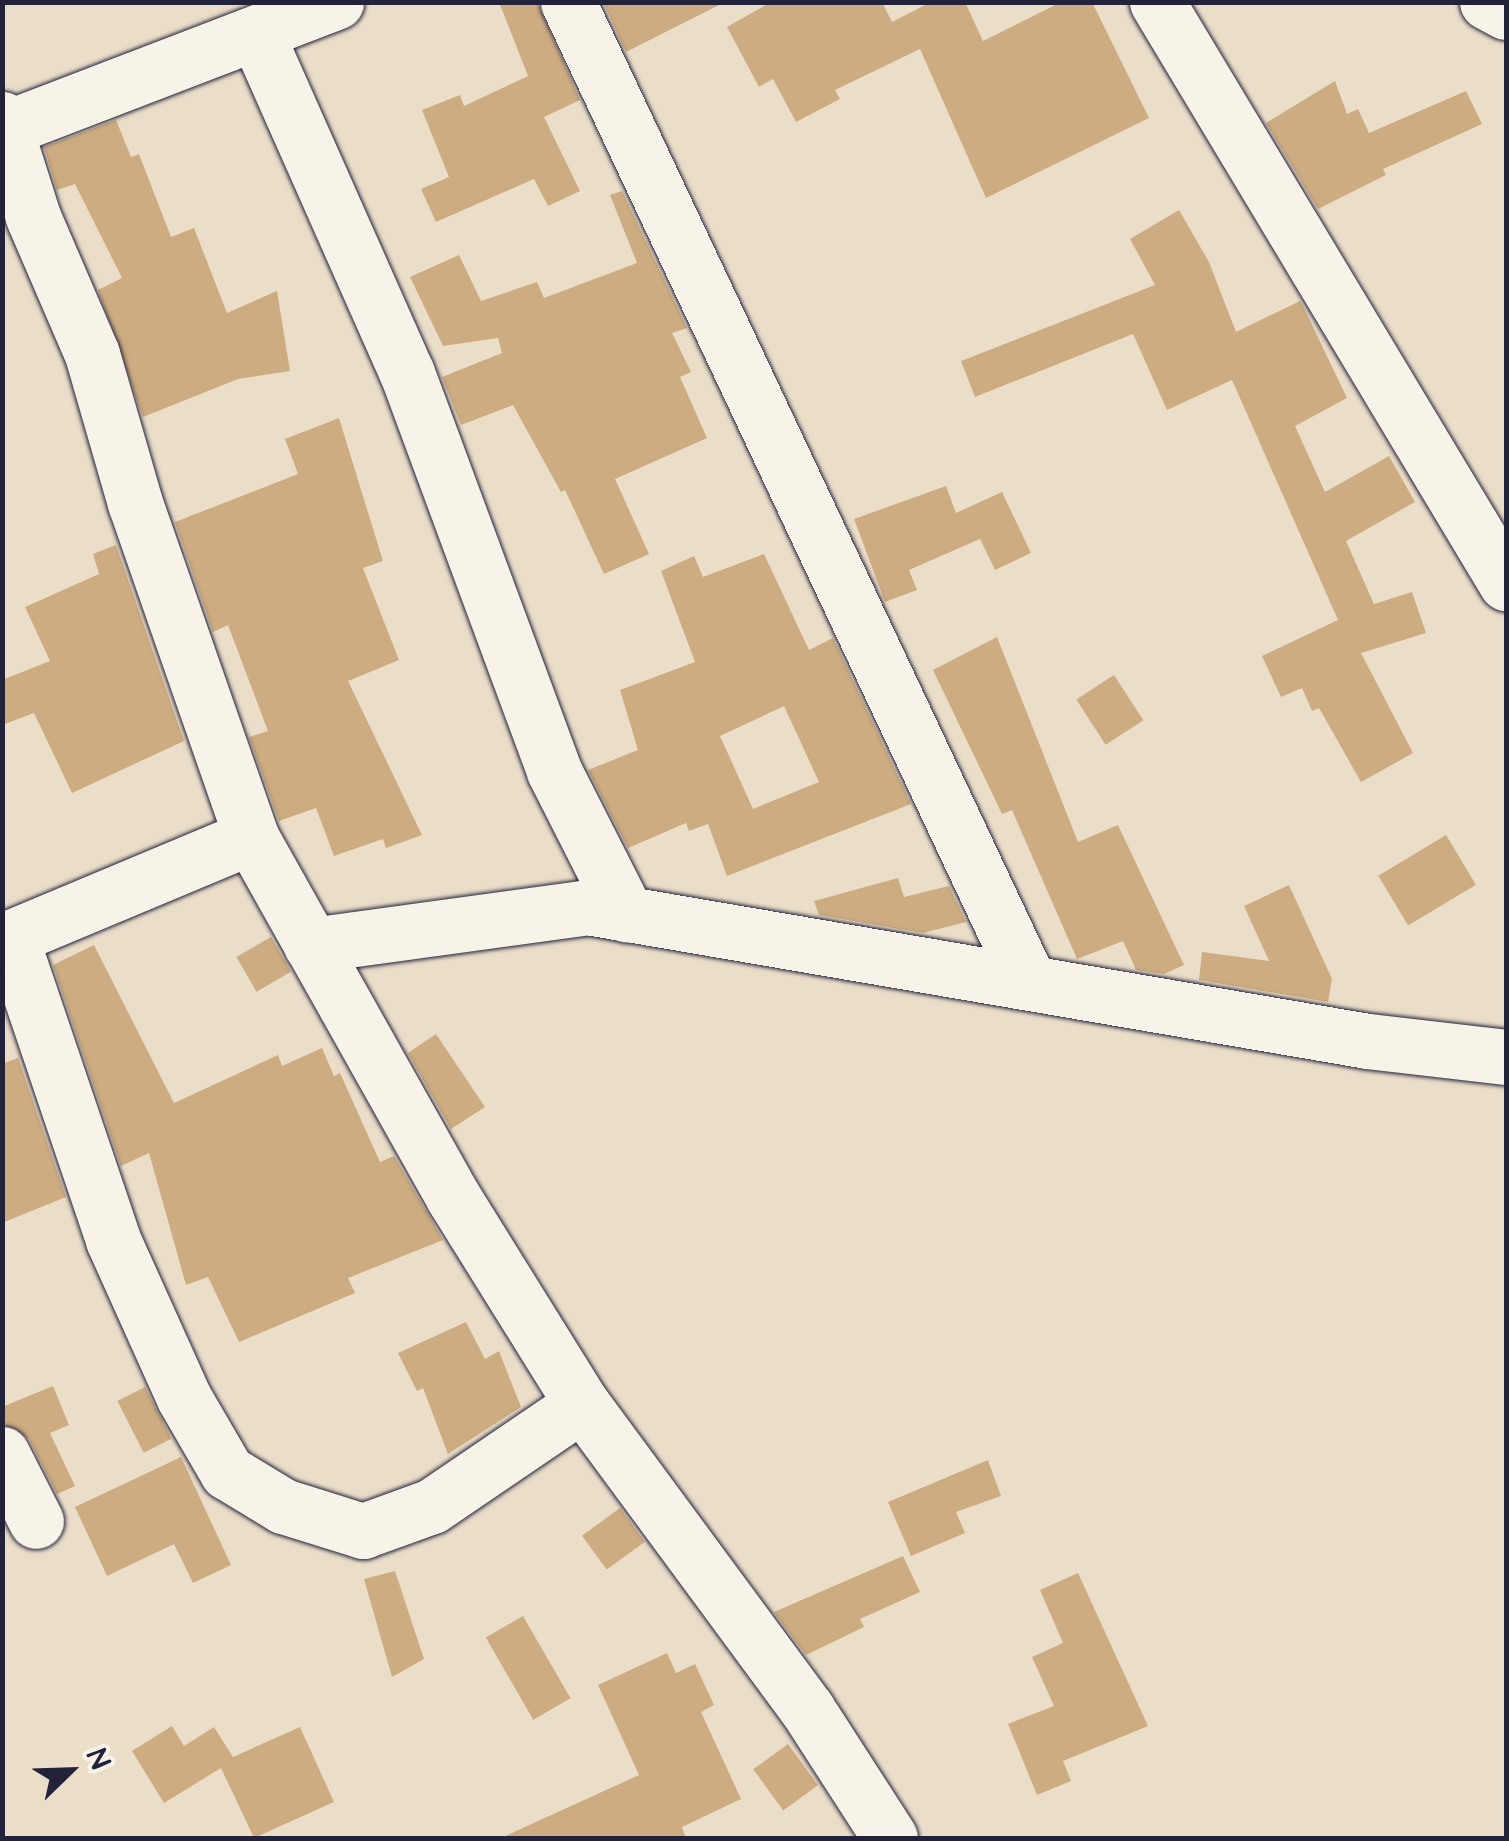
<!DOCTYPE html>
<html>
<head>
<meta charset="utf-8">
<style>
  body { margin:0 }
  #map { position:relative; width:1509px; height:1841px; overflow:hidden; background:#ebdec9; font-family:"Architects Daughter",sans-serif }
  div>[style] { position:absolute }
  .building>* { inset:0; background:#ceac81; transform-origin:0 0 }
  .roads { filter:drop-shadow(0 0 2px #22223b) drop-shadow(0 0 2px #22223b) }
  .street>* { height:55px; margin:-27.5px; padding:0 27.5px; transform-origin:27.5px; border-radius:27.5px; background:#f7f3e8 }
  span { translate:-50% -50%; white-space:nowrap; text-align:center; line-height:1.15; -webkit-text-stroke:8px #f7f3e8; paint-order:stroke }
  .frame { position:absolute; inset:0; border:5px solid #22223b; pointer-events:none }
  .north { position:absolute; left:20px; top:1721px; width:100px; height:100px; -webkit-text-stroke:8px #f7f3e8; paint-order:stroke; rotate:67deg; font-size:28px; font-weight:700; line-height:40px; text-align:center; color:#22223b }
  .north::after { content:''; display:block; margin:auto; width:35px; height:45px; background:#22223b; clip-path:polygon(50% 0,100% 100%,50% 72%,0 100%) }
</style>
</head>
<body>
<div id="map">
  <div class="building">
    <div style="clip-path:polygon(499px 2px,537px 2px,580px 100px,544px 117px,580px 191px,548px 206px,534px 179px,436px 222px,421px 189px,449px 177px,422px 110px,460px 95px,464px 106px,528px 76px)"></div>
    <div style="clip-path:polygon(603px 2px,725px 2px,626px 52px)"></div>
    <div style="clip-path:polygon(771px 2px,882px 2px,892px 22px,931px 2px,965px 2px,983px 41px,1061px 2px,1092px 2px,1149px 118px,986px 198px,920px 49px,835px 90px,840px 99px,796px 122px,773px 79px,759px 87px,727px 27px)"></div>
    <div style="clip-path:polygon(1335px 81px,1347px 114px,1358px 109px,1369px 133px,1466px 91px,1482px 124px,1383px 169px,1386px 175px,1318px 209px,1266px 123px)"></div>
    <div style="clip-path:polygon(116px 120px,131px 157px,139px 154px,171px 237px,194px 228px,227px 313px,277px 291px,290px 371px,238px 379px,143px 417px,98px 290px,122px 278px,75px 184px,57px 190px,44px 147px)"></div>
    <div style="clip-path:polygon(622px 191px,687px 328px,672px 333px,691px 372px,680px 377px,707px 438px,615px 479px,649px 554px,604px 574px,565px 490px,561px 492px,513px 405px,461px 425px,442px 377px,502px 353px,498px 338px,443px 346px,410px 277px,459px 255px,481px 301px,537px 282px,544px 298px,637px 263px,610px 195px)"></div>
    <div style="clip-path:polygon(1179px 210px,1209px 262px,1236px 332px,1300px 301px,1304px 308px,1347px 398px,1295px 426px,1325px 492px,1389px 456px,1415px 502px,1346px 541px,1374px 604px,1412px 592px,1426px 633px,1361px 653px,1413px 753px,1361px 782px,1319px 708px,1312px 711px,1302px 688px,1281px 697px,1262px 656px,1338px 620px,1232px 380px,1167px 410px,1133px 334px,975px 397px,961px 361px,1155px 285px,1130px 239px)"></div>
    <div style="clip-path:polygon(339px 418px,383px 561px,363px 568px,399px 660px,348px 681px,422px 835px,386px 848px,383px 839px,334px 856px,316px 808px,279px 821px,249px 737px,268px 731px,228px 625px,213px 632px,175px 522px,298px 474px,285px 439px)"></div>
    <div style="clip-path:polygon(946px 486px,956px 513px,1002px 492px,1031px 553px,995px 570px,980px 539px,909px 570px,917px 590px,885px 602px,854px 519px)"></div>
    <div style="clip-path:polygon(116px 545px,184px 741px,72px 793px,34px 713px,2px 725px,2px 680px,50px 661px,25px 607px,99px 574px,93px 554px)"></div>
    <div style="clip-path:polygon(evenodd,764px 554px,809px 650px,833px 638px,911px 804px,727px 876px,708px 824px,689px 831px,686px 823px,628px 848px,588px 770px,638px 750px,620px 690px,695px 662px,661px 571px,694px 556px,703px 577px,764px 554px,784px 706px,819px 782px,753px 809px,720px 736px,784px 706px)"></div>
    <div style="clip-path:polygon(997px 637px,1078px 842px,1118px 825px,1184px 965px,1164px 974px,1136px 970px,1123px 941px,1077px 959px,1012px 810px,1002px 814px,933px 670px)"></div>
    <div style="left:1114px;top:675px;width:54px;height:45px;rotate:57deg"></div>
    <div style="left:1446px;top:835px;width:58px;height:79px;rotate:59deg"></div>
    <div style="clip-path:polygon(898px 878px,904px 897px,949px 886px,966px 922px,923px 933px,819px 915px,814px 901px)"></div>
    <div style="clip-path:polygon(1289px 885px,1332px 979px,1328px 1002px,1199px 980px,1202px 952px,1269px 961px,1244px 906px)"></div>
    <div style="left:271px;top:937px;width:40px;height:40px;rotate:60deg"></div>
    <div style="clip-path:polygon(94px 945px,174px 1103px,278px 1055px,282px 1066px,322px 1048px,334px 1076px,340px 1073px,380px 1162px,394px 1156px,443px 1240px,348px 1278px,355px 1293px,239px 1342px,208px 1277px,186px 1285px,149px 1153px,121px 1166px,53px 965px)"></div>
    <div style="clip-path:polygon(436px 1034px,485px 1107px,451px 1129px,408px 1053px)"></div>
    <div style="clip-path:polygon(18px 1058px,66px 1197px,2px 1223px,2px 1064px)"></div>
    <div style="clip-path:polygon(466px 1322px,485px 1359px,499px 1351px,521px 1407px,448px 1454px,423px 1388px,417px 1391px,398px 1353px)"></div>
    <div style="clip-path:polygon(53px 1386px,69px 1425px,50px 1433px,75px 1486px,57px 1494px,29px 1439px,2px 1423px,2px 1407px)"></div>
    <div style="left:145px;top:1387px;width:58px;height:31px;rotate:63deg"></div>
    <div style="clip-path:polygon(181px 1457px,231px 1565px,193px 1583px,174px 1544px,107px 1576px,75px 1507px)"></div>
    <div style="clip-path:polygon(988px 1460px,1001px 1496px,956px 1512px,965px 1533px,911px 1556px,888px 1502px)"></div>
    <div style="left:620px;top:1508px;width:42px;height:47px;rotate:54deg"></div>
    <div style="clip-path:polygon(903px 1556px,920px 1592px,860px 1619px,864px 1627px,806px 1655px,774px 1612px)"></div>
    <div style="clip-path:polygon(395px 1571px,424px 1659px,392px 1677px,364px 1579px)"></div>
    <div style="clip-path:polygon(1078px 1573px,1148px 1726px,1063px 1761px,1071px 1781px,1037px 1795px,1008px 1724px,1054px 1706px,1032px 1657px,1063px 1643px,1040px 1590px)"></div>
    <div style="left:523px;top:1616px;width:95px;height:43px;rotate:60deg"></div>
    <div style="clip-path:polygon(667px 1653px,676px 1673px,695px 1664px,714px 1705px,701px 1712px,741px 1799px,682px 1827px,686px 1838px,501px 1838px,639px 1775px,598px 1685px)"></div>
    <div style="clip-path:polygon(172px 1726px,184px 1746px,214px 1727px,233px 1757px,300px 1727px,334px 1802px,254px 1838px,221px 1768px,164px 1803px,132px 1751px)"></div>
    <div style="left:788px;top:1744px;width:51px;height:43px;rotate:54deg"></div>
  </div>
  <div class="roads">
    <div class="street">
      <div style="left:568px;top:2px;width:1079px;rotate:64.81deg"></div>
      <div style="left:1157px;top:2px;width:678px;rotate:59.01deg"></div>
      <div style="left:1487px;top:2px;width:21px;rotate:28deg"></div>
      <div style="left:257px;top:35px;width:370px;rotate:66.1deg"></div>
      <div style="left:407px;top:373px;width:424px;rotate:69.7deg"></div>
      <div style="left:554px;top:771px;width:161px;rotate:63.1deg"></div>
      <div style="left:2px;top:119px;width:103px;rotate:72.4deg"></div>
      <div style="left:33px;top:217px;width:149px;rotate:66.7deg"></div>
      <div style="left:92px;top:354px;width:155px;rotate:73.9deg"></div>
      <div style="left:135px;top:503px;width:354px;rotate:70.8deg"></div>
      <div style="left:251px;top:837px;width:413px;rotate:60.7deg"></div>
      <div style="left:453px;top:1197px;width:244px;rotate:58.1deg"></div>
      <div style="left:582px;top:1404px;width:379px;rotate:53.6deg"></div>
      <div style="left:807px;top:1709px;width:153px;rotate:57.2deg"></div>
      <div style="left:2px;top:130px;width:358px;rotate:-21deg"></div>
      <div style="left:11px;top:938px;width:319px;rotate:71.3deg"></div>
      <div style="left:113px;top:1240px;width:173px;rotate:65.8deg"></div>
      <div style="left:184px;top:1398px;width:86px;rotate:59.8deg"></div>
      <div style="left:227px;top:1472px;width:66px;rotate:31.3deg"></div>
      <div style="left:283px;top:1506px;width:84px;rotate:17.4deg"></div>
      <div style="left:363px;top:1531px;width:73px;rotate:-19.9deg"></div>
      <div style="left:432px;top:1506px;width:181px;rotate:-34.2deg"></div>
      <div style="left:2px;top:941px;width:270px;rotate:-22.7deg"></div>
      <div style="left:311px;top:945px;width:279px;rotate:-7.8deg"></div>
      <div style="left:587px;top:907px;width:792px;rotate:9.74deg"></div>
      <div style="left:1368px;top:1041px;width:139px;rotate:6.6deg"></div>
      <div style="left:2px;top:1454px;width:75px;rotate:63.1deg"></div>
    </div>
  </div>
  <div class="frame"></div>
  <div class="north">N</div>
</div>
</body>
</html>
